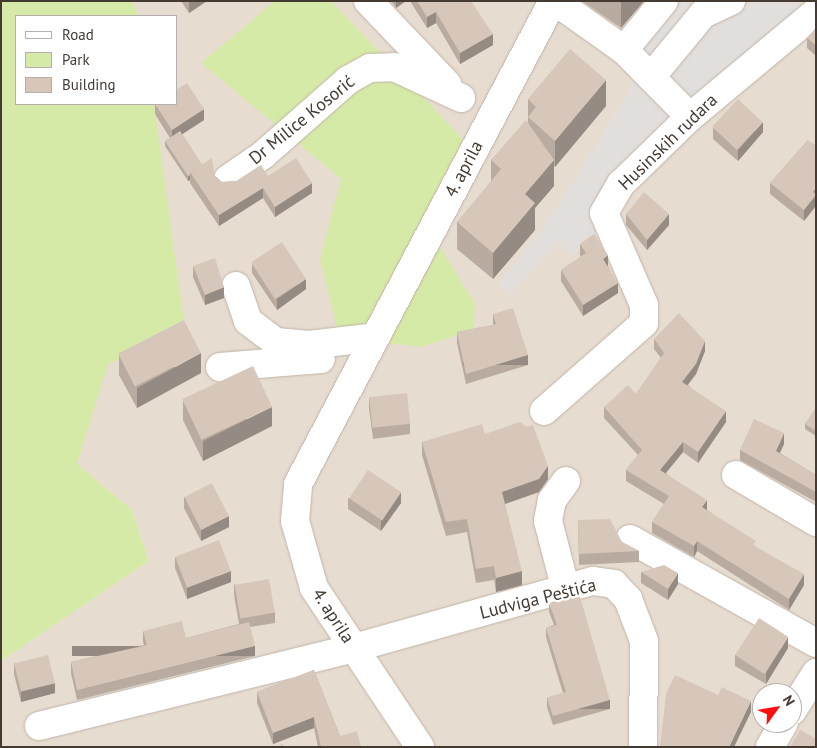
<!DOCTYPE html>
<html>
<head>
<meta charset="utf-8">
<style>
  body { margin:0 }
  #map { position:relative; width:817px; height:748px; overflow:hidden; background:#f2ebe2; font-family:"PT Sans",sans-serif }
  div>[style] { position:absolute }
  .residential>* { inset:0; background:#e7dcd0 }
  .green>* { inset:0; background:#d6eaa7 }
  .parking>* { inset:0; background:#e2dedb }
  .roads { filter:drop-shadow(0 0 1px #c1b4a7) drop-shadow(0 0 1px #c1b4a7) }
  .minor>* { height:28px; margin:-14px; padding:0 14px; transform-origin:14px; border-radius:14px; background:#fff }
  .wall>* { inset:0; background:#b9aba0 }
  .shaded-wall>* { inset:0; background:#968b82; transform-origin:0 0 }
  .building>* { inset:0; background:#d7c7ba; transform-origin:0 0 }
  span { translate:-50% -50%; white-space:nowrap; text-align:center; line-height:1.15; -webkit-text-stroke:4.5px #fff; paint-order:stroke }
  .street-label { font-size:18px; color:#443a32 }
  .frame { position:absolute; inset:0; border:2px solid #443a32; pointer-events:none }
  .legend { position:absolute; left:15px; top:15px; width:162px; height:90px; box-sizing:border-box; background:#fff; border:1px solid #b4b0ad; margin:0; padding:6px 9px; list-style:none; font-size:15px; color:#443a32 }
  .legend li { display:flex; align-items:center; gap:10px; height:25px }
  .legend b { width:25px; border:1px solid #b4b0ad }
  .north { position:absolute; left:752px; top:683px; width:50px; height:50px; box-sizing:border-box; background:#fff; border:1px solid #b4b0ad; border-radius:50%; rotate:58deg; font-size:14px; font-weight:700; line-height:20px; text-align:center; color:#443a32 }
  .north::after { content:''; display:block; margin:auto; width:18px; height:22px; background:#ff0c0d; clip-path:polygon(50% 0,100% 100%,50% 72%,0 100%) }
</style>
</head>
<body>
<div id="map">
  <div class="residential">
    <div style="clip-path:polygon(evenodd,1px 1px,816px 1px,816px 747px,1px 747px,1px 661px,149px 561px,132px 510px,77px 464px,1px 167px,1px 1px,16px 16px,176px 16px,176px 104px,16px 104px,16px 16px,1px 1px,762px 693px,792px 693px,792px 723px,762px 723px,762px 693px)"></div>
  </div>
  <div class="green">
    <div style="clip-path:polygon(1px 1px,132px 1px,138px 16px,16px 16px,16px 104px,154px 104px,185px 329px,108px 364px,77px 464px,132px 510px,149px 561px,1px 661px)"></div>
    <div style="clip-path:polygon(275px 1px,331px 1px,473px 150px,436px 240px,475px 304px,473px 330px,421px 347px,339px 337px,320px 259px,341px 179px,201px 63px)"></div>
  </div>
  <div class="parking">
    <div style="clip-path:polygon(675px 1px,794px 1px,804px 9px,692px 106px,636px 51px)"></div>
    <div style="clip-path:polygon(636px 80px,674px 120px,590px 212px,602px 234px,572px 255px,558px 241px,510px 295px,499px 284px,555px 211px)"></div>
  </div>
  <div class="roads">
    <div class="minor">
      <div style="left:368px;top:1px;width:115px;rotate:46.4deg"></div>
      <div style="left:555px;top:1px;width:85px;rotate:35.4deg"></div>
      <div style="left:624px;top:50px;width:94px;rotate:45.4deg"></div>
      <div style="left:624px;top:50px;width:63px;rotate:-50.8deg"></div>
      <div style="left:651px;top:77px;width:82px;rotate:-50.5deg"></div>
      <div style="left:703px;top:14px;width:31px;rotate:-25deg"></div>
      <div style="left:228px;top:179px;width:42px;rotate:-34.4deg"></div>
      <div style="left:263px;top:155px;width:113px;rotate:-41.4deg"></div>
      <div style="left:348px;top:80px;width:25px;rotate:-29deg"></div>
      <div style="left:370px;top:68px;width:24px;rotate:-2deg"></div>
      <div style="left:394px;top:67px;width:74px;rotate:24.8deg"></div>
      <div style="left:236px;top:286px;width:37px;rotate:71deg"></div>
      <div style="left:248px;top:321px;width:35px;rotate:37deg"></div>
      <div style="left:276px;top:342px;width:33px;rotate:5deg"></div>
      <div style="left:309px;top:345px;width:67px;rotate:-6.8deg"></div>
      <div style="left:220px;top:367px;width:101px;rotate:-4.5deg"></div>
      <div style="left:544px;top:411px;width:133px;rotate:-41.3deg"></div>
      <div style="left:644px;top:323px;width:18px;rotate:-90deg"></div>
      <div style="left:644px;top:305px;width:100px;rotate:-113.5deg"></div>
      <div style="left:604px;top:213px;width:34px;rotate:-60deg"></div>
      <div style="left:621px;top:184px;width:96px;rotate:-44.2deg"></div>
      <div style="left:690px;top:117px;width:164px;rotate:-39.8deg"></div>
      <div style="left:736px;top:475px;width:93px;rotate:30.4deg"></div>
      <div style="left:566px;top:481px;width:24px;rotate:126deg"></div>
      <div style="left:552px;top:500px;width:21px;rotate:101deg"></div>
      <div style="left:548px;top:521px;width:71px;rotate:75.4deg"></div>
      <div style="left:630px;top:539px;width:213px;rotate:29.2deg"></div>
      <div style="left:792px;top:711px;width:45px;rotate:-57.7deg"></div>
      <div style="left:39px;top:726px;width:325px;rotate:-13.9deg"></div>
      <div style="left:354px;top:648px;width:248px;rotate:-15.7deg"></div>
      <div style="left:593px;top:581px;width:21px;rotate:8deg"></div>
      <div style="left:614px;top:584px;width:21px;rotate:47deg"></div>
      <div style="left:628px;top:599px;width:45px;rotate:69.1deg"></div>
      <div style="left:644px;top:641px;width:106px;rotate:90.5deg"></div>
      <div style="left:420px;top:747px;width:191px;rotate:-123.7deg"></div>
      <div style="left:314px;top:588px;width:70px;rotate:-105.8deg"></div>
      <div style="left:295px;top:521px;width:37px;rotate:-85deg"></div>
      <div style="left:298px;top:484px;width:546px;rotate:-62.17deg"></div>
      <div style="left:770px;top:747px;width:28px;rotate:-60deg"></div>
    </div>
  </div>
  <div class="wall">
    <div style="clip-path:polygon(181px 1px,207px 1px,189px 13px)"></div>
    <div style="clip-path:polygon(391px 1px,406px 1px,396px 8px)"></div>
    <div style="clip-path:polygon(410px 1px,471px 1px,493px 45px,460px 64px,436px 23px,427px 28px)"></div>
    <div style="clip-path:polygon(582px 1px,644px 1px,621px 28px)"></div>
    <div style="clip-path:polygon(816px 28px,816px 56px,807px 48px,807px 38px)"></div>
    <div style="clip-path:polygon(528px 99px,606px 106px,555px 167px,554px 166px,554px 186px,535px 208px,535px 230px,493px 279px,457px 249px,457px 222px,491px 182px,491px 160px,528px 122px)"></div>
    <div style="clip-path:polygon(155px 104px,204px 120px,182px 134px,202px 165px,222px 182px,236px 181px,268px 176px,312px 193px,275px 217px,263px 198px,219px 226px,190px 183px,190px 180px,188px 181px,165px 146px,165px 141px,170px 138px,155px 114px)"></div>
    <div style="clip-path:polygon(713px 128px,763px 132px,738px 161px,713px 139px)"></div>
    <div style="clip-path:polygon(808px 140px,804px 221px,770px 194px,770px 183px)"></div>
    <div style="clip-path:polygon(626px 214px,669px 225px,647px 250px,626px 225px)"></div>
    <div style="clip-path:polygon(580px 244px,608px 265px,608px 266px,618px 293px,583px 316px,561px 281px,561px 270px,581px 257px,580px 255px)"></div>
    <div style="clip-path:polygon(252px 263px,306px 289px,277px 310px,252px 273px)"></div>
    <div style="clip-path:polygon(193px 266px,224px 298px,205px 305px,193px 277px)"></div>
    <div style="clip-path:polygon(493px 314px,528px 365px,466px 384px,457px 343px,457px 332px,493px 325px)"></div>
    <div style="clip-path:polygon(654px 339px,705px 351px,696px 374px,688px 385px,726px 422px,698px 463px,683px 452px,666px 473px,707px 510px,756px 547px,804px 585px,789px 610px,697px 551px,694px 557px,652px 533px,652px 522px,664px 504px,626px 481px,626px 470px,638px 455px,604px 418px,604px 407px,636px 394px,661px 358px,654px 349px)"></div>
    <div style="clip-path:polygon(119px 355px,201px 373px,137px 408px,119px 375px)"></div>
    <div style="clip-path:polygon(369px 397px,410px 424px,410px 434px,373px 439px,369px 408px)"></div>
    <div style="clip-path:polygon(183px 401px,272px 426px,203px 461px,183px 420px)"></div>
    <div style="clip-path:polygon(816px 408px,816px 436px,805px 429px,805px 424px)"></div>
    <div style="clip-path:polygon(485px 434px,548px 479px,539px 492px,505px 504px,522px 585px,496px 592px,494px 580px,476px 583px,467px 532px,446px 536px,422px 455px,422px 442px)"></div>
    <div style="clip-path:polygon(784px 444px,780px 453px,816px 475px,816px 502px,740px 460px,740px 450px)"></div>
    <div style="clip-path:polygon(184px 497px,229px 527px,201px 541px,184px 508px)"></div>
    <div style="clip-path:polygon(348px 498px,401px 503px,381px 531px,348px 509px)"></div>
    <div style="clip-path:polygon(578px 520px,622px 542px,639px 551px,639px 562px,579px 565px)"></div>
    <div style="clip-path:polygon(175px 557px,231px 582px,187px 599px,175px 568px)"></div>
    <div style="clip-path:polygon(641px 572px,678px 584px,668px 600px,641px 583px)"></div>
    <div style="clip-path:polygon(234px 584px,275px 612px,275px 623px,250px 627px,255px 656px,77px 700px,71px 673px,71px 662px,144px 645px,143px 641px,143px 631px,186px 638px,239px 624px,234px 595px)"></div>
    <div style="clip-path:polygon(549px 603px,610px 709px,553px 725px,547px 707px,547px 698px,563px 693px,546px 637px,546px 628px,554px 625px,549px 612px)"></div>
    <div style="clip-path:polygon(788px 648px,766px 684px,735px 666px,735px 655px)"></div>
    <div style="clip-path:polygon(14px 663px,55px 693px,21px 702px,14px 674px)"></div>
    <div style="clip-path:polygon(314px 670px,340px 736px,361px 747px,318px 747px,314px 728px,273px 744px,257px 703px,257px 692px)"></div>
  </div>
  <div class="shaded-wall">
    <div style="clip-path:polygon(191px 1px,207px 1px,189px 13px,189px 3px)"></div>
    <div style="clip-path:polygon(396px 1px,406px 1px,396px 8px)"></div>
    <div style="clip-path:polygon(621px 1px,644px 1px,621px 28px)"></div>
    <div style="clip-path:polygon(436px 12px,436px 23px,427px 28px,427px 17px)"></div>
    <div style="clip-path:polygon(493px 34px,493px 45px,460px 64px,460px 53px)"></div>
    <div style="clip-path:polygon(606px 80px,606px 106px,555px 167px,555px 141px)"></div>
    <div style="clip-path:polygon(204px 109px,204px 120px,172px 141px,172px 130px)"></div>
    <div style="clip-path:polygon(763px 122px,763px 132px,738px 161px,738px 150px)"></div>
    <div style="clip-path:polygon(554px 160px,554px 186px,535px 208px,535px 230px,493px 279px,493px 253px,525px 194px)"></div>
    <div style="clip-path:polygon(190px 175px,190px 180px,188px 181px,188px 176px)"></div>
    <div style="clip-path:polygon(312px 183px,312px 193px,275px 217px,275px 207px)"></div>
    <div style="clip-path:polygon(263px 188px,263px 198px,219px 226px,219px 215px)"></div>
    <div style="clip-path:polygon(816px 188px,816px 206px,804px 221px,804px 210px,813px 192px)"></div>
    <div style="clip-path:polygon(669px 214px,669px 225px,647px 250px,647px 240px)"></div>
    <div style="clip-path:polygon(608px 255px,608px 265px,603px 269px,603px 259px)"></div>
    <div style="clip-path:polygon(306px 279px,306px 289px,277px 310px,277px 299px)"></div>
    <div style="clip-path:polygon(618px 283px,618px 293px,583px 316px,583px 305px)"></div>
    <div style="clip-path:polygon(224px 287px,224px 298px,205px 305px,205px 295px)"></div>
    <div style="clip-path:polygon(705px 341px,705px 351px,696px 374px,682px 392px,682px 382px)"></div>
    <div style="clip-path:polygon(201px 353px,201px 373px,137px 408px,137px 388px)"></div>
    <div style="left:528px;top:355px;width:10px;height:65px;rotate:90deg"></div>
    <div style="clip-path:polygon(272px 407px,272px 426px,203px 461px,203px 441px)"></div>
    <div style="clip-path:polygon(726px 411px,726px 422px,698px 463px,698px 452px)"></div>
    <div style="clip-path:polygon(784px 433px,784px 444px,776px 461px,776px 451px)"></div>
    <div style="clip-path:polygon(683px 442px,683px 452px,660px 480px,660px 470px)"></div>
    <div style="clip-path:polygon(548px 466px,548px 479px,539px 492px,502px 505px,502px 492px)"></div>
    <div style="clip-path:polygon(401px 492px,401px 503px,381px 531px,381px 520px)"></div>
    <div style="clip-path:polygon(707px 500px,707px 511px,702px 507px)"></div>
    <div style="clip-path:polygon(229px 516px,229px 527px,201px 541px,201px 530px)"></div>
    <div style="clip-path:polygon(697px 541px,697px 551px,694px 557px,694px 546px)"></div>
    <div style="clip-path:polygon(231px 571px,231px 582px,187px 599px,187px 588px)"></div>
    <div style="clip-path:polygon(522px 571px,522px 585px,496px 592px,496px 578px)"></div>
    <div style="clip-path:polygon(678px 573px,678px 584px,668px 600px,668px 589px)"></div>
    <div style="clip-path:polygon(804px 574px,804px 585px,789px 610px,789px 599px)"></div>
    <div style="clip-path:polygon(788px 637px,788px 648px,766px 684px,766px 673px)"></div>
    <div style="left:255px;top:646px;width:10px;height:183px;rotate:90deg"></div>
    <div style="clip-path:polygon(55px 683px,55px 693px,21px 702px,21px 691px)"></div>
    <div style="left:610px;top:700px;width:9px;height:59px;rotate:90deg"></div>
    <div style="clip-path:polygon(751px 701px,751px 712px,734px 747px,729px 747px)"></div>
    <div style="clip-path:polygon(314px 717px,314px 728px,273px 744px,273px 733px)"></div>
  </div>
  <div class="building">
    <div style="clip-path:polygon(417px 1px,471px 1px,493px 34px,460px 53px,436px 12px,427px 17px)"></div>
    <div style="clip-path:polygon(816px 28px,816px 45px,807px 38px)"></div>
    <div style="clip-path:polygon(570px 49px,606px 80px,555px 141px,528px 117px,536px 107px,528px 99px)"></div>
    <div style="clip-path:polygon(187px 83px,204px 109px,172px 130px,155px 104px,176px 104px,176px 90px)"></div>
    <div style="left:738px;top:99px;width:34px;height:38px;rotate:43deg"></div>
    <div style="clip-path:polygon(526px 120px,554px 160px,525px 194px,535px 203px,493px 253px,457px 222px,501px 169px,491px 160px)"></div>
    <div style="clip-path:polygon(180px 131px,202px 165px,190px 172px,190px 175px,188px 176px,165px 141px)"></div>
    <div style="clip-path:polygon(808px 140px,816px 146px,816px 188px,813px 192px,816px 194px,816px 195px,804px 210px,770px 183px)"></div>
    <div style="clip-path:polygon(212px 158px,215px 177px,222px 182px,236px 181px,261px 165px,268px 176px,296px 158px,312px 183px,275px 207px,263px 188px,219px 215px,190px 172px)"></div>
    <div style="clip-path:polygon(644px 192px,669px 214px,647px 240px,626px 214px)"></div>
    <div style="clip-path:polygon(594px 234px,608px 255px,603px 259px,618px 283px,583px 305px,561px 270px,586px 253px,580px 244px)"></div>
    <div style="left:282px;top:242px;width:44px;height:37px;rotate:57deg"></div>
    <div style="clip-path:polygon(215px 258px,224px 287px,205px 295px,193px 266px)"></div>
    <div style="clip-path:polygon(513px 308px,528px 355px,466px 374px,457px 332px,496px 324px,493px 314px)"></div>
    <div style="clip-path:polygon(679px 313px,705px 341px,696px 364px,682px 382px,726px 411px,698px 452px,683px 442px,660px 470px,707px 500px,702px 507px,756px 541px,753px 545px,804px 574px,789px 599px,697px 541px,694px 546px,652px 522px,669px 496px,626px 470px,642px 450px,604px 407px,628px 385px,636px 394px,664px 353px,654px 339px)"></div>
    <div style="left:184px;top:320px;width:37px;height:74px;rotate:63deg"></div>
    <div style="left:253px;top:366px;width:45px;height:78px;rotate:65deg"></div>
    <div style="left:407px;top:393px;width:31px;height:38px;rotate:84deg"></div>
    <div style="clip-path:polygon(816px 408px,816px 431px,805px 424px)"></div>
    <div style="clip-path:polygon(754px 419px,784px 433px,776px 451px,816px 475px,816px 492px,740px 450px)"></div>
    <div style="clip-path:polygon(520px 422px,526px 427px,533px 425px,548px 466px,539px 479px,502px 492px,522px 571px,496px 578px,494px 566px,476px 569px,467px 519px,446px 522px,422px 442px,482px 424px,485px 434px)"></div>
    <div style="left:368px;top:470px;width:40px;height:34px;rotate:34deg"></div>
    <div style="left:212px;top:483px;width:37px;height:31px;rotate:63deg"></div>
    <div style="clip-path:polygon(610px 519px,622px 542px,639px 551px,579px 554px,578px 520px)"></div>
    <div style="left:219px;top:540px;width:33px;height:47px;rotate:69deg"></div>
    <div style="clip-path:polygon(664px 565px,678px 573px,668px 589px,641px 572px)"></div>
    <div style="left:269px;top:579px;width:34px;height:35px;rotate:80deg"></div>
    <div style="clip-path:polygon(579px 593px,610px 700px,553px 716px,547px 698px,566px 692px,546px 628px,557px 625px,549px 603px)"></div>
    <div style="left:759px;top:618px;width:35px;height:44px;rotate:33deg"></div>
    <div style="clip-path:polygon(182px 621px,186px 638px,249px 622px,255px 646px,77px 690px,71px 662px,147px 645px,143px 631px)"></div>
    <div style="left:48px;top:655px;width:29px;height:35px;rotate:76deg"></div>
    <div style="clip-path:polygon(314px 670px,340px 736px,357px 731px,361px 747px,321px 747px,314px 717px,273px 733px,257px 692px)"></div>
    <div style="clip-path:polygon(675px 675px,718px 695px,722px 687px,751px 701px,729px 747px,660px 747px,666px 694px)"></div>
    <div style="clip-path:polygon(800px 730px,816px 739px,816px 747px,790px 747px)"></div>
    <div style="clip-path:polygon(283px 744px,284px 747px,275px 747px)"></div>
  </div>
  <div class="street-label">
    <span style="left:302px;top:120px;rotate:-39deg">Dr Milice Kosorić</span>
    <span style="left:668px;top:142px;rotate:-44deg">Husinskih rudara</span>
    <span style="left:464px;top:169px;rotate:-62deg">4. aprila</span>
    <span style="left:538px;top:599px;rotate:-14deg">Ludviga Peštića</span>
    <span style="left:333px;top:616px;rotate:57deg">4. aprila</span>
  </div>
  <div class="frame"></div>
  <ul class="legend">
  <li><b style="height:6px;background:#fff"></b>Road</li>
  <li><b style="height:14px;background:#d6eaa7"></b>Park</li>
  <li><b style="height:14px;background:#d7c7ba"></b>Building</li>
  </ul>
  <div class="north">N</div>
</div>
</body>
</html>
